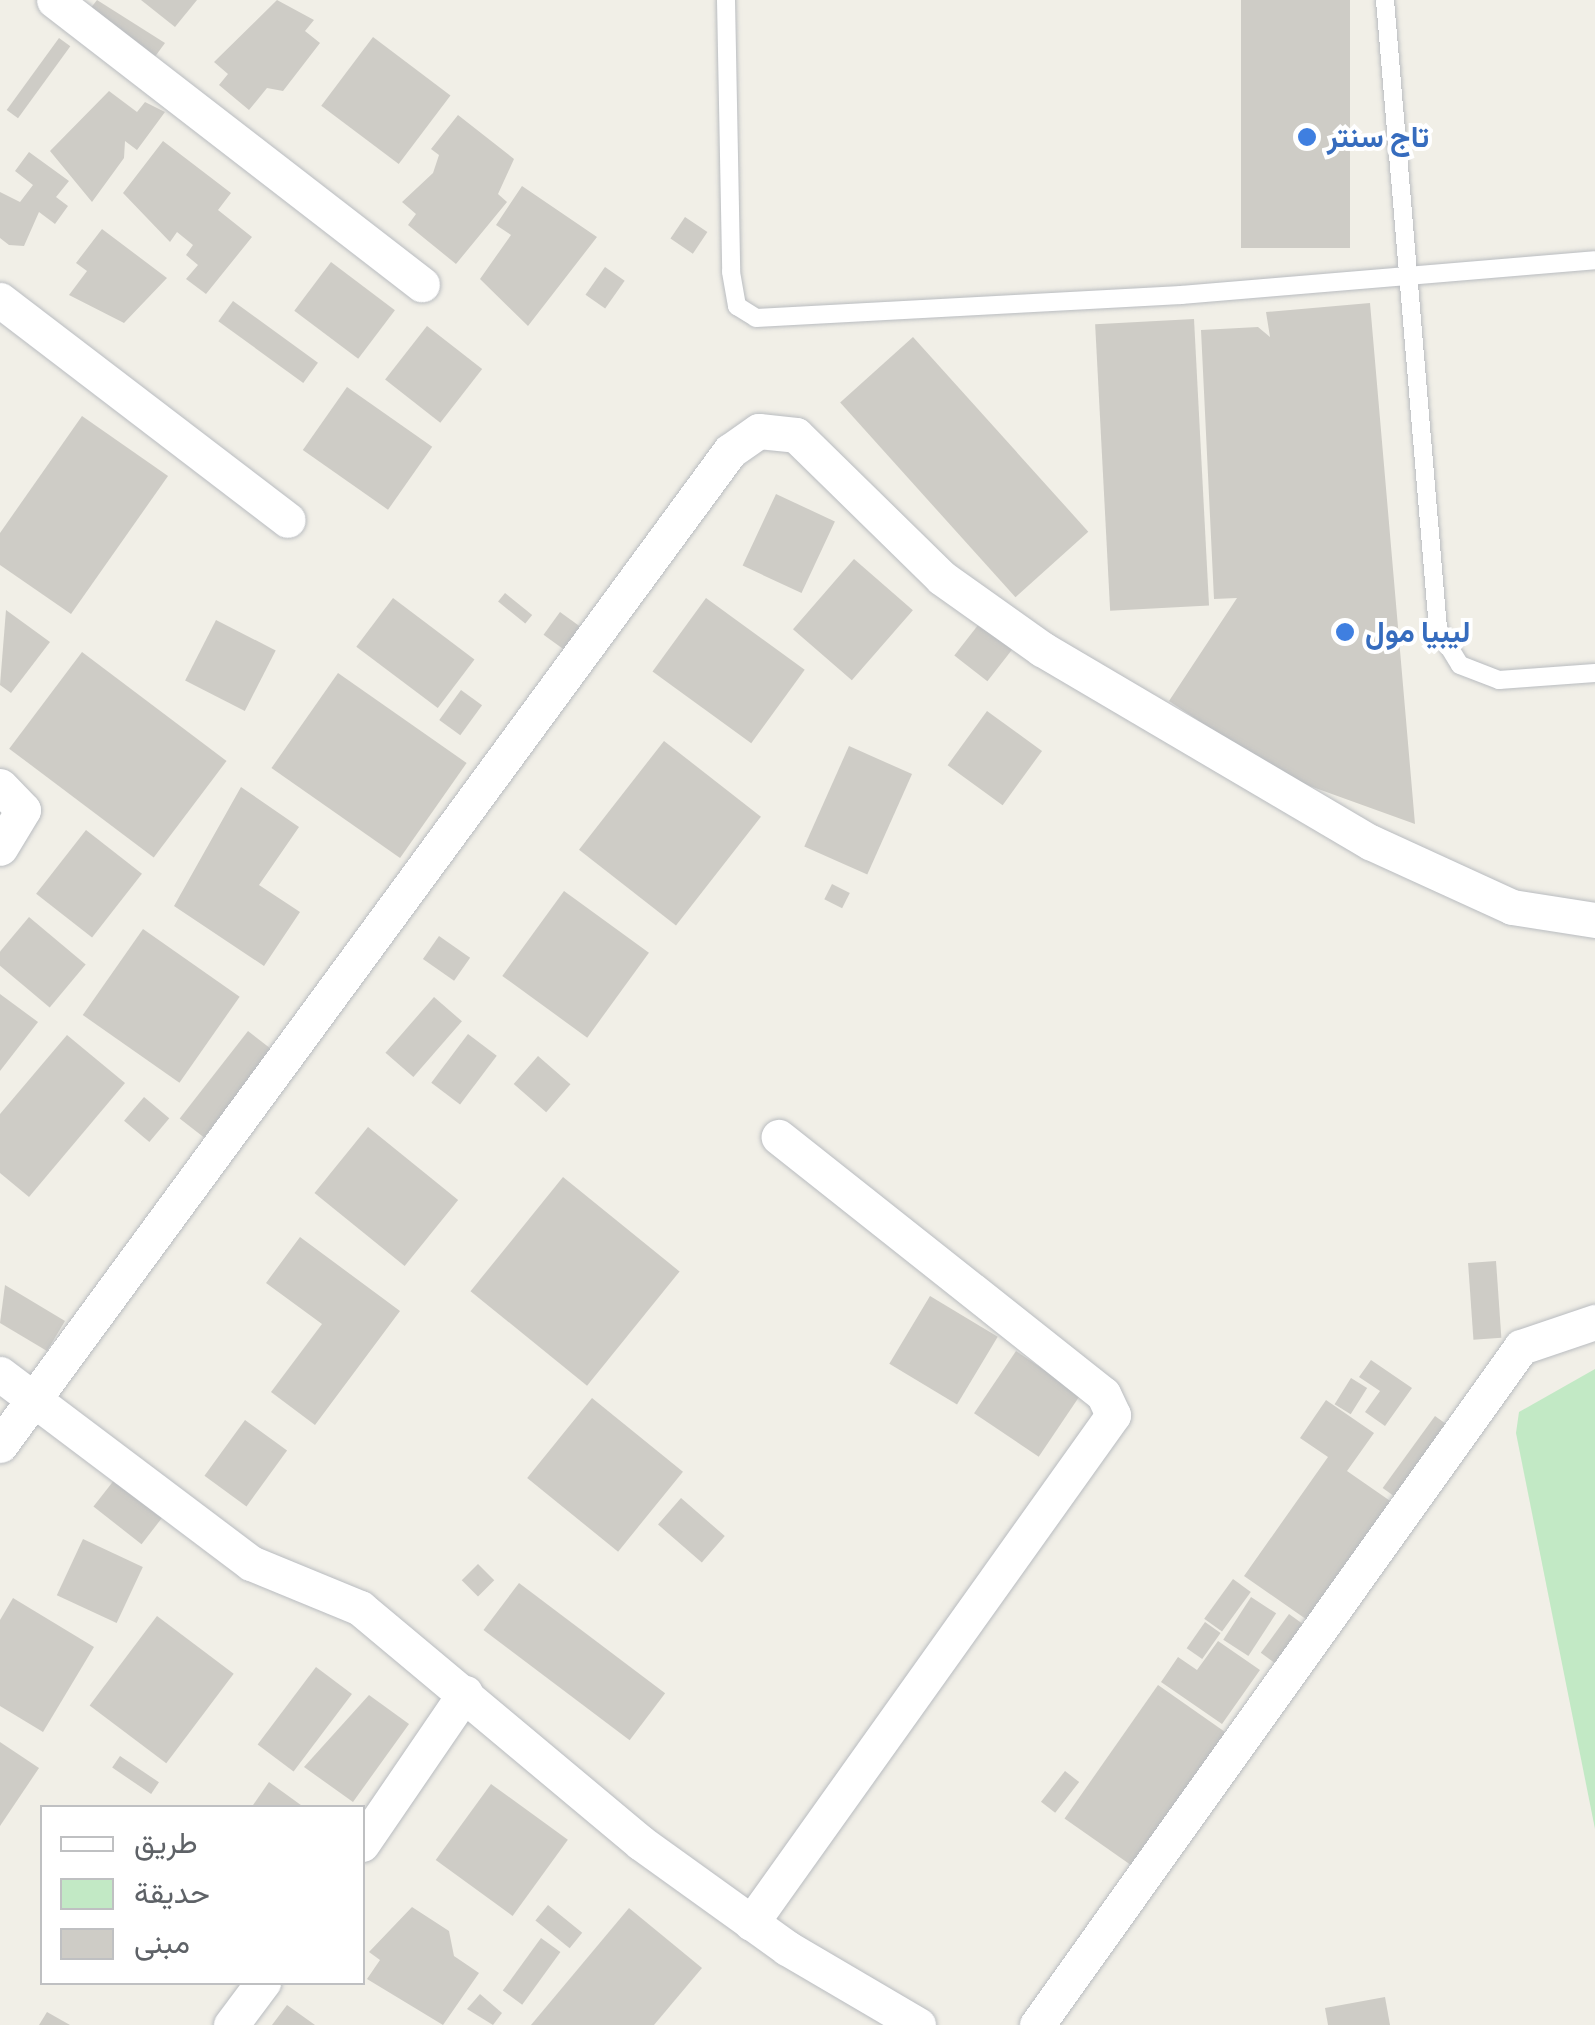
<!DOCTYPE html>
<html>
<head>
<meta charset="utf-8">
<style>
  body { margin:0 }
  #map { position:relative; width:1595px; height:2025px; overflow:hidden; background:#f1efe7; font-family:Poppins,Vazirmatn,sans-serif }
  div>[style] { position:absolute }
  .green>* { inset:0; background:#c2e9c5 }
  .building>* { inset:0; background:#ceccc6; transform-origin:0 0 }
  .roads { filter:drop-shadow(0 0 2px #b9bcc0) drop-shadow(0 0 2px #b9bcc0) }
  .lane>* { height:18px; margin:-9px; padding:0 9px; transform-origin:9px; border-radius:9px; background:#fff }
  .street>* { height:35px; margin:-17.5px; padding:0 17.5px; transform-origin:17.5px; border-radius:17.5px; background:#fff }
  .dots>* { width:28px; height:28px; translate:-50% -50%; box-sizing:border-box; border:5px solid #fff; border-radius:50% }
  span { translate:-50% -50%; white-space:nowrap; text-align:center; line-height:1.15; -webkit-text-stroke:8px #fff; paint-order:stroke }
  .shop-label { font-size:30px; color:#366cbe; font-weight:700 }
  .left { translate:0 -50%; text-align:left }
  .legend { position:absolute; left:40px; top:1805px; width:325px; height:180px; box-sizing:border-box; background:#fff; border:2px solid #bfc0c2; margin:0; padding:12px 18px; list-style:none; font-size:30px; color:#5e6267 }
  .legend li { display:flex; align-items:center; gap:20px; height:50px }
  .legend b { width:50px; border:2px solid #bfc0c2 }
</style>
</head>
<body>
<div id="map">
  <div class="green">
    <div style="clip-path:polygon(1595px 1369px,1595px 1829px,1516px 1433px,1519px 1412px)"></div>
  </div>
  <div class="building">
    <div style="clip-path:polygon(97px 0,165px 43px,154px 58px,90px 9px)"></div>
    <div style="clip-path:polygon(141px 0,197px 0,175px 27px)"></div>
    <div style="clip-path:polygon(277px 0,314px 20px,305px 31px,320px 43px,283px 91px,267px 88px,249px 110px,219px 85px,228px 74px,214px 62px)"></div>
    <div style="left:1241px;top:0;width:109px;height:248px"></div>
    <div style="left:373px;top:37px;width:97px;height:86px;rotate:37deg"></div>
    <div style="left:59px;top:38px;width:14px;height:89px;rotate:36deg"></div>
    <div style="clip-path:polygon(109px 91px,137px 112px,145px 102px,165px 112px,137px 150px,125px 141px,124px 158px,92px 202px,50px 151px)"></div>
    <div style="clip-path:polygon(458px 115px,514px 159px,498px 194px,507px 202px,456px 264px,408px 225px,416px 214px,402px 202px,433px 173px,439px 155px,431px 149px)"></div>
    <div style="clip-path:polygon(163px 141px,231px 193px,218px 210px,252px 237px,206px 294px,186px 279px,198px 265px,186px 255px,193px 245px,177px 232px,170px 242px,123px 193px)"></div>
    <div style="clip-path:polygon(29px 152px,69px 181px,56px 197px,68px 206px,55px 224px,39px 212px,24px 246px,9px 245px,0 238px,0 192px,20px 202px,33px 185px,15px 171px)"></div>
    <div style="clip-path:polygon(522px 186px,597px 237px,528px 326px,480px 279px,511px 235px,496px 225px)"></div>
    <div style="left:685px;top:217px;width:27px;height:26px;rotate:34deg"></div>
    <div style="clip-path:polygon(102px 229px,167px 278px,124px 323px,69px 295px,87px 271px,76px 263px)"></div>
    <div style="left:331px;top:262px;width:80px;height:61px;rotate:37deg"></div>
    <div style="left:605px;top:267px;width:24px;height:34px;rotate:35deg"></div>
    <div style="left:233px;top:301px;width:105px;height:25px;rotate:36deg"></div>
    <div style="clip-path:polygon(1370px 303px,1415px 824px,1282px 776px,1169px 701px,1237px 598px,1214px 599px,1201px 330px,1258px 327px,1270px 337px,1266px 312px)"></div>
    <div style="left:1194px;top:319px;width:287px;height:99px;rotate:87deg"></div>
    <div style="left:427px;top:326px;width:70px;height:68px;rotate:38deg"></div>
    <div style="left:913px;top:337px;width:262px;height:98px;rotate:48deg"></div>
    <div style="left:347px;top:387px;width:104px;height:77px;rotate:35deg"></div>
    <div style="clip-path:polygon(82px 416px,168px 476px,71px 614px,0 565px,0 533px)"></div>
    <div style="left:776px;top:494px;width:65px;height:79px;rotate:25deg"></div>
    <div style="left:854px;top:559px;width:78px;height:93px;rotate:41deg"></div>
    <div style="left:505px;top:593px;width:35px;height:11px;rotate:39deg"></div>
    <div style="left:393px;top:598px;width:102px;height:61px;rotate:37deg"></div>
    <div style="left:706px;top:598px;width:122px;height:91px;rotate:36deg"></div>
    <div style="clip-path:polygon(6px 610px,50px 642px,11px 693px,0 685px)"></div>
    <div style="left:560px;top:612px;width:26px;height:28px;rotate:36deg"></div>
    <div style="left:216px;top:620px;width:67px;height:68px;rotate:27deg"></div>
    <div style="left:982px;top:620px;width:42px;height:45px;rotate:38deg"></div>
    <div style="left:82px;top:652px;width:181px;height:121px;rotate:37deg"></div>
    <div style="left:338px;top:673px;width:157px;height:116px;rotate:35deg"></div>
    <div style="left:461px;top:690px;width:26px;height:37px;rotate:36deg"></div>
    <div style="left:987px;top:711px;width:68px;height:67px;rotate:36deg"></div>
    <div style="left:664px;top:741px;width:123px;height:138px;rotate:38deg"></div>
    <div style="left:849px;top:746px;width:69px;height:110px;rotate:24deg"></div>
    <div style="clip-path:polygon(241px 787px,299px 827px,259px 885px,300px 912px,264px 966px,174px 906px)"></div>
    <div style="left:86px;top:830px;width:71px;height:81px;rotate:38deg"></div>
    <div style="left:832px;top:884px;width:20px;height:17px;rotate:27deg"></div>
    <div style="left:564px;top:891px;width:105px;height:105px;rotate:36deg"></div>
    <div style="left:29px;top:917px;width:74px;height:56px;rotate:40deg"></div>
    <div style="left:143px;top:929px;width:118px;height:105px;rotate:35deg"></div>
    <div style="left:439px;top:936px;width:38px;height:28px;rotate:35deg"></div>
    <div style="clip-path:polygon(0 994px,38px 1022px,0 1071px)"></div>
    <div style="left:434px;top:997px;width:37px;height:74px;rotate:41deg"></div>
    <div style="left:248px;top:1031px;width:31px;height:111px;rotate:38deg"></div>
    <div style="left:468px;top:1034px;width:36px;height:61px;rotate:37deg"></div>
    <div style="clip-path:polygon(67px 1035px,125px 1083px,29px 1197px,0 1173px,0 1114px)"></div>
    <div style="left:538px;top:1056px;width:43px;height:37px;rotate:41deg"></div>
    <div style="left:144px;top:1097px;width:33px;height:31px;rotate:40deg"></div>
    <div style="left:368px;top:1127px;width:116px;height:85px;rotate:39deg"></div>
    <div style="left:563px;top:1177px;width:150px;height:147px;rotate:39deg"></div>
    <div style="clip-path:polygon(300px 1237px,400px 1311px,315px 1425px,271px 1392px,322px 1324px,266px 1283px)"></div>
    <div style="left:1496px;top:1261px;width:77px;height:28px;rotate:86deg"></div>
    <div style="clip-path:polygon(5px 1285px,65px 1321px,47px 1351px,0 1323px)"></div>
    <div style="left:930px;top:1296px;width:79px;height:79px;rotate:31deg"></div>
    <div style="left:1016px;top:1351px;width:78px;height:75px;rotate:34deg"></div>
    <div style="clip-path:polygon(1371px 1360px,1412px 1388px,1385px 1426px,1365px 1412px,1380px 1391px,1359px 1377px)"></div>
    <div style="left:1351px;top:1378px;width:19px;height:31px;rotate:32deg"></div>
    <div style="left:592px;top:1398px;width:117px;height:103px;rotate:39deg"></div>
    <div style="clip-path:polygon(1326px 1400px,1374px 1433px,1347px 1471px,1396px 1505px,1313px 1624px,1244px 1576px,1328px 1457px,1300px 1438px)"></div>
    <div style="left:1435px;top:1416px;width:27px;height:89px;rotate:36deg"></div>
    <div style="left:245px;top:1420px;width:52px;height:69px;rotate:36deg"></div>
    <div style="left:115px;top:1479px;width:61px;height:35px;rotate:38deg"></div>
    <div style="left:681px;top:1498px;width:58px;height:35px;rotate:41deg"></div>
    <div style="left:83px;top:1539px;width:66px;height:62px;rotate:25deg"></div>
    <div style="left:478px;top:1564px;width:23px;height:23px;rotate:45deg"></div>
    <div style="left:1233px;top:1579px;width:22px;height:49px;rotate:36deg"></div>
    <div style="left:519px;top:1583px;width:183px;height:59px;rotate:37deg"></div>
    <div style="left:1251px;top:1597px;width:30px;height:51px;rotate:33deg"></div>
    <div style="clip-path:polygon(13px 1598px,94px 1647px,43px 1732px,0 1706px,0 1620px)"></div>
    <div style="left:1289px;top:1614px;width:24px;height:48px;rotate:36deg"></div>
    <div style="left:157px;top:1616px;width:96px;height:112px;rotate:37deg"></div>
    <div style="left:1205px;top:1622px;width:19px;height:32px;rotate:35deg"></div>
    <div style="clip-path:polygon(1218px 1641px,1260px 1670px,1222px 1724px,1161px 1682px,1178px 1657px,1197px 1670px)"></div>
    <div style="left:316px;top:1667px;width:45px;height:97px;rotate:37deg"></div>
    <div style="left:1158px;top:1685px;width:88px;height:163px;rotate:35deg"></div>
    <div style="clip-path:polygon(369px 1695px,409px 1724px,353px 1802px,304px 1767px)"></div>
    <div style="clip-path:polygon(0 1742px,39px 1768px,0 1826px)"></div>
    <div style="left:120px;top:1756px;width:47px;height:14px;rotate:34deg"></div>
    <div style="left:1065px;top:1771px;width:18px;height:39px;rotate:38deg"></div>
    <div style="clip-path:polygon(269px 1782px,305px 1808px,251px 1808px)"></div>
    <div style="left:491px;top:1784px;width:95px;height:94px;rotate:36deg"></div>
    <div style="left:548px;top:1905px;width:44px;height:20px;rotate:39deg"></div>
    <div style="clip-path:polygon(412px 1907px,449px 1931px,454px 1956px,479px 1973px,443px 2025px,367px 1979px,380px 1960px,369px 1952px)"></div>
    <div style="clip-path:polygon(629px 1908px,702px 1968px,654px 2025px,531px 2025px)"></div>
    <div style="left:541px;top:1938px;width:24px;height:65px;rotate:36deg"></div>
    <div style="clip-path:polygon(480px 1994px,502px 2013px,493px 2025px,467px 2009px)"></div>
    <div style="clip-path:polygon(1385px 1997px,1390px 2025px,1328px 2025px,1325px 2008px)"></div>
    <div style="clip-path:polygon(287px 2005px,315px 2025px,272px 2025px)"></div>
    <div style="clip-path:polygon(47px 2012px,70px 2025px,39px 2025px)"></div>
  </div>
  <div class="roads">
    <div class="lane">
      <div style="left:726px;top:0;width:272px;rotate:88.9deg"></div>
      <div style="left:731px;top:272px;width:35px;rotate:80deg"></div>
      <div style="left:737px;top:306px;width:22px;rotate:32deg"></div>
      <div style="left:756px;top:318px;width:426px;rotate:-3.1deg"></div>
      <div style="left:1181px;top:295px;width:415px;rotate:-4.8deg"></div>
      <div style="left:1385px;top:0;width:631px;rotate:85.18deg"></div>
      <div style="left:1438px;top:629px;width:42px;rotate:58.6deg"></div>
      <div style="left:1460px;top:665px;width:42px;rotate:21deg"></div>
      <div style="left:1499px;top:680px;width:96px;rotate:-4.2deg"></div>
    </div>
    <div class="street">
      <div style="left:54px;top:0;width:465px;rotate:37.7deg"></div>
      <div style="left:0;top:300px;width:362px;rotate:37.4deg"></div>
      <div style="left:0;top:786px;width:33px;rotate:46deg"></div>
      <div style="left:23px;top:810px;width:44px;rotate:121.2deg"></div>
      <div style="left:0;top:1374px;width:314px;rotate:37deg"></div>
      <div style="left:251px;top:1563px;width:118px;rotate:22.4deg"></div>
      <div style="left:360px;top:1608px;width:366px;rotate:39.9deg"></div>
      <div style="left:641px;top:1843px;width:180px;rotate:35.7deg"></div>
      <div style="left:787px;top:1948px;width:152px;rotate:30.4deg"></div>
      <div style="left:0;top:1445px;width:1233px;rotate:-53.71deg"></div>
      <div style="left:730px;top:451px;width:35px;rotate:-35deg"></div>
      <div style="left:759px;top:431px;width:37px;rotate:6deg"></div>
      <div style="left:796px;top:435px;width:204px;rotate:44.4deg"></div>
      <div style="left:942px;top:578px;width:123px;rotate:35.4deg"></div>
      <div style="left:1042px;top:649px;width:381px;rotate:30.5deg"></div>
      <div style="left:1370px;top:842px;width:156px;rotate:24.6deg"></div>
      <div style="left:1512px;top:907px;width:84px;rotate:8.9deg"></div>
      <div style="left:362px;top:1844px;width:183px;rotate:-55.7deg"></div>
      <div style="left:751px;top:1923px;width:624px;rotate:-54.53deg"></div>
      <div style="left:1113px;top:1415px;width:23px;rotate:-115deg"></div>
      <div style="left:1103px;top:1394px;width:414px;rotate:-141.6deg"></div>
      <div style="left:231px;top:2025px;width:54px;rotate:-53.3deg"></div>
      <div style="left:1037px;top:2025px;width:833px;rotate:-54.48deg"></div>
      <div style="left:1521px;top:1347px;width:78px;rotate:-18.7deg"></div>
    </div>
  </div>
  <div class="dots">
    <div style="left:1307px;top:137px;background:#3f7fe0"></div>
    <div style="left:1345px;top:632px;background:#3f7fe0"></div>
  </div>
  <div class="shop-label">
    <span class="left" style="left:1327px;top:137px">تاج سنتر</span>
    <span class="left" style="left:1365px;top:632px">ليبيا مول</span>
  </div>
  <ul class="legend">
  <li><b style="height:12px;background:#fff"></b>طريق</li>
  <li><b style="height:28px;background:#c2e9c5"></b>حديقة</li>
  <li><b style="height:28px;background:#ceccc6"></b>مبنى</li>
  </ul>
</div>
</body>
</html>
